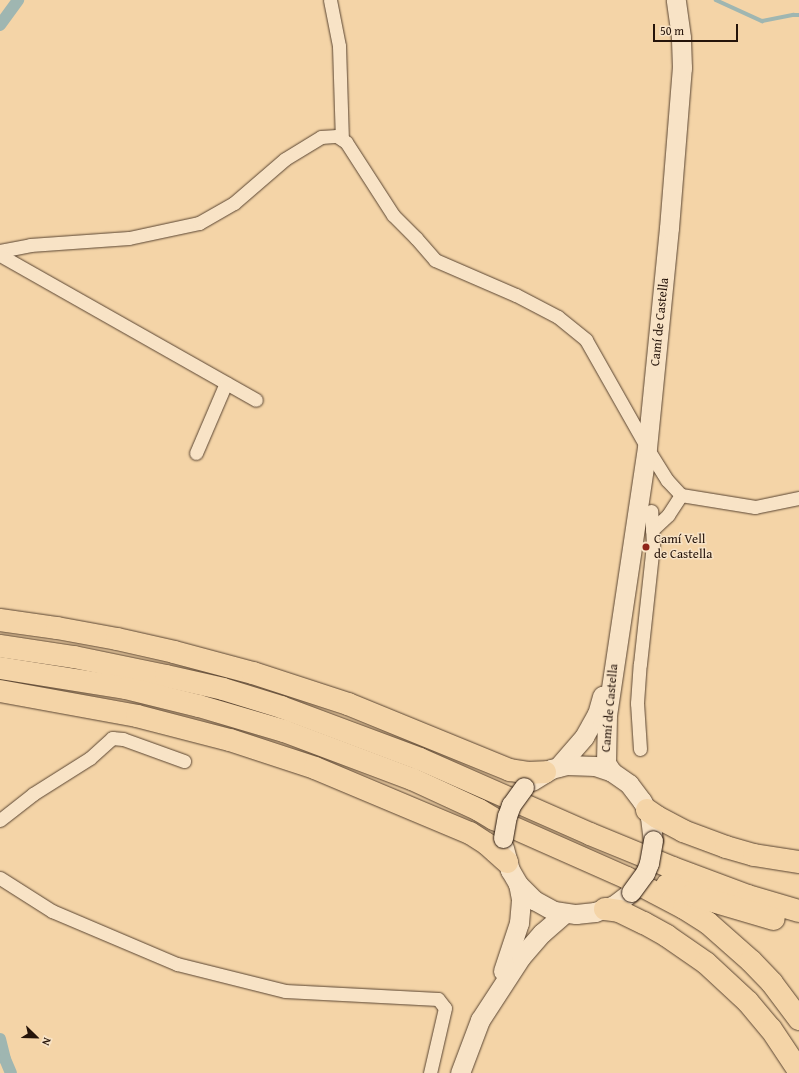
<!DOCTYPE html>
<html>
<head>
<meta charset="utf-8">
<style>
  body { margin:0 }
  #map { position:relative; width:799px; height:1073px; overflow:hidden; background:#f4d4a7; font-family:"Gentium Book Plus",serif }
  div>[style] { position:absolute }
  .stream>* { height:3.5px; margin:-1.75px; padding:0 1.75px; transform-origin:1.75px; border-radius:1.75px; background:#9fb6b1 }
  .canal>* { height:12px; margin:-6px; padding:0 6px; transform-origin:6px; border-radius:6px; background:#9fb6b1 }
  .roads { filter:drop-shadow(0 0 1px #594431) drop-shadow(0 0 1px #594431) }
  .street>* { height:13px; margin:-6.5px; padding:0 6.5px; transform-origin:6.5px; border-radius:6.5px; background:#f8e3c6 }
  .secondary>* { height:19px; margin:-9.5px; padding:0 9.5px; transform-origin:9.5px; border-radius:9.5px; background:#f8e3c6 }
  .highway>* { height:22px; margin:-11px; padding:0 11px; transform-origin:11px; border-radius:11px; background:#f4d4a7 }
  .bridges { filter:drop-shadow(0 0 1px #25140a) drop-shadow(0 0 1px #25140a) }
  .secondary-bridge>* { height:19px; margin:-9.5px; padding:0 9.5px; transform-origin:9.5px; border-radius:9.5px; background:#f8e3c6 }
  .dots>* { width:11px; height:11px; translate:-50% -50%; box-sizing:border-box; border:2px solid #f8e3c6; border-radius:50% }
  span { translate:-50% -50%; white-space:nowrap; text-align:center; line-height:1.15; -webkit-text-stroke:3px #f8e3c6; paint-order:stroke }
  .street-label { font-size:13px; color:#25140a }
  .poi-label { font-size:13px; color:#25140a }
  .left { translate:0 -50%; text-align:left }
  .north { position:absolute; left:16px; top:1017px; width:40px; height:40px; -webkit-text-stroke:3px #f8e3c6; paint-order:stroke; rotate:113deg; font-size:11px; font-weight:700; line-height:16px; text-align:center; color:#25140a }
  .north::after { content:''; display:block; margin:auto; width:14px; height:18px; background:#25140a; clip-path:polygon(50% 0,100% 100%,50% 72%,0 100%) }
  .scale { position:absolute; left:653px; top:24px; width:85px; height:18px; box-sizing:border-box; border:2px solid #25140a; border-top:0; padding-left:5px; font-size:12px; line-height:14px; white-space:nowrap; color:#25140a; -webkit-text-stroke:3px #f8e3c6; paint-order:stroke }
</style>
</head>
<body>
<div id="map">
  <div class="stream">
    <div style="left:716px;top:0;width:51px;rotate:24.5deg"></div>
    <div style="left:762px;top:21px;width:32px;rotate:-11deg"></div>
    <div style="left:793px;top:15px;width:6px"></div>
  </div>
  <div class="canal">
    <div style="left:0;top:25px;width:31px;rotate:-54deg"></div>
    <div style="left:0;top:1039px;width:21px;rotate:76deg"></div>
    <div style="left:5px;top:1059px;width:15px;rotate:67deg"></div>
  </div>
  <div class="roads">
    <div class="street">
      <div style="left:330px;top:0;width:47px;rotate:78.9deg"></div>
      <div style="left:339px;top:46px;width:93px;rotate:88.2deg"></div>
      <div style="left:0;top:251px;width:31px;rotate:-11deg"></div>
      <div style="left:30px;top:245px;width:99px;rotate:-4deg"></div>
      <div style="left:129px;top:238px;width:72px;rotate:-12.1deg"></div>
      <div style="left:199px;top:223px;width:40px;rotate:-29.7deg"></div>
      <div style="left:234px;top:203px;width:67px;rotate:-40.8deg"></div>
      <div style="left:285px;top:159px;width:42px;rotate:-31.4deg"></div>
      <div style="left:321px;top:137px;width:16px;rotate:-4deg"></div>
      <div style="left:337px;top:136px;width:11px;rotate:34deg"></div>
      <div style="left:346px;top:142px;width:87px;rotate:57.2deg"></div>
      <div style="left:393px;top:215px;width:33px;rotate:45deg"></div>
      <div style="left:416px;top:238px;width:29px;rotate:49deg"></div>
      <div style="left:435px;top:260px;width:88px;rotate:23.4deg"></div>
      <div style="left:516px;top:295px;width:47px;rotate:27.6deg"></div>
      <div style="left:558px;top:317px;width:36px;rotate:39deg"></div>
      <div style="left:586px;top:340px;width:124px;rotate:60.5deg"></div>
      <div style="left:647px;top:448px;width:38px;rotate:58deg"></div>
      <div style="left:667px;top:480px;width:21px;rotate:47deg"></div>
      <div style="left:681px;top:495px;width:75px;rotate:9.2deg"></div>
      <div style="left:755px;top:507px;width:45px;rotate:-11.6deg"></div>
      <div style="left:0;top:255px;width:294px;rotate:29.5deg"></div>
      <div style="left:196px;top:453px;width:76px;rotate:-66.8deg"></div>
      <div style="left:652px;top:530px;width:22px;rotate:-43deg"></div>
      <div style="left:668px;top:515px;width:24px;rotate:-57deg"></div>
      <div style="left:640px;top:749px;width:46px;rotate:-93.7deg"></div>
      <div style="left:637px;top:703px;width:39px;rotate:-86deg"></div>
      <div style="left:640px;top:664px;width:120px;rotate:-83.8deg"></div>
      <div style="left:653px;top:545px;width:34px;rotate:-93deg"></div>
      <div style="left:0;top:820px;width:42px;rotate:-38.2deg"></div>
      <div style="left:33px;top:794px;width:67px;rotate:-32.3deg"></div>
      <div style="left:90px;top:758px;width:30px;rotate:-42deg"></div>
      <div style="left:112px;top:738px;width:11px;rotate:5deg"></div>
      <div style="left:123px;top:739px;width:65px;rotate:19.8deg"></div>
      <div style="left:0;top:878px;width:62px;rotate:32.4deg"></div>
      <div style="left:52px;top:911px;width:136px;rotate:23deg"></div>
      <div style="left:177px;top:964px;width:111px;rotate:14deg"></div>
      <div style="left:285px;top:991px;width:153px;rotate:3deg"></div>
      <div style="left:438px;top:999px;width:11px;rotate:52deg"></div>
      <div style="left:445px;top:1008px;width:67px;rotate:103deg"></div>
    </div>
    <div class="secondary">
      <div style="left:558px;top:767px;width:40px;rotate:-49deg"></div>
      <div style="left:584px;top:737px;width:26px;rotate:-61deg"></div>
      <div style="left:597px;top:714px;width:19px;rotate:-74deg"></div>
      <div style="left:612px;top:772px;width:11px;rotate:-124deg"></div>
      <div style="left:606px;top:763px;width:48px;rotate:-88.8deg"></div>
      <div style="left:607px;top:715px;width:270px;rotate:-81.5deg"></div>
      <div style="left:647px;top:448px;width:221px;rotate:-84.3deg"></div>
      <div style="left:669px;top:228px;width:161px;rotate:-85.4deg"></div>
      <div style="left:682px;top:68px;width:31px;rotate:-92deg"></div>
      <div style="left:681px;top:37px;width:37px;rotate:-98deg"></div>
      <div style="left:532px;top:781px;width:22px;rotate:-32deg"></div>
      <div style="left:551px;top:769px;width:16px;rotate:-14deg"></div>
      <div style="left:567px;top:765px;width:28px;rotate:2deg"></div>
      <div style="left:595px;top:766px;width:18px;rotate:19deg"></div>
      <div style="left:612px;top:772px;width:21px;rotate:35deg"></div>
      <div style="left:629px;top:784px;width:21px;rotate:53deg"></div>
      <div style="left:642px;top:801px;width:18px;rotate:63deg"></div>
      <div style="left:650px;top:817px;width:23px;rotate:83deg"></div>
      <div style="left:504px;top:848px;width:23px;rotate:75deg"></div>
      <div style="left:510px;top:870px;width:16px;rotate:60deg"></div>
      <div style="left:518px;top:884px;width:23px;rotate:45deg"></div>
      <div style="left:534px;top:900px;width:23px;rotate:29deg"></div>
      <div style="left:554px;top:911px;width:22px;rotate:8deg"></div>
      <div style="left:576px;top:914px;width:19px;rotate:-6deg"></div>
      <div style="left:595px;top:912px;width:20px;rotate:-20deg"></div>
      <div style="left:614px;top:905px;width:21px;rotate:-37deg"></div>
      <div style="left:503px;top:971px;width:51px;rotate:-71.6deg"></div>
      <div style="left:519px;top:923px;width:24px;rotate:-85deg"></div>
      <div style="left:521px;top:899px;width:15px;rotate:-101deg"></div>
      <div style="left:460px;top:1073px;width:57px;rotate:-69.3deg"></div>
      <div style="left:480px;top:1020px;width:75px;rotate:-56.9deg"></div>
      <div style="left:521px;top:957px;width:32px;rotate:-49deg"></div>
      <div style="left:542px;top:933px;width:30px;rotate:-41deg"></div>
    </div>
    <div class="highway">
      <div style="left:0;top:620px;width:58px;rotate:8deg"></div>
      <div style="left:57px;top:628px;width:61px;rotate:10.4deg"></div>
      <div style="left:117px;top:639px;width:58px;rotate:12.8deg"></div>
      <div style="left:174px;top:652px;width:82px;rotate:14.9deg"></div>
      <div style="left:253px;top:673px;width:100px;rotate:18.1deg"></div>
      <div style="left:348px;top:704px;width:175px;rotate:22.2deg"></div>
      <div style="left:510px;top:770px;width:18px;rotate:9deg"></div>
      <div style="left:528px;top:773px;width:17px;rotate:-3deg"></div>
      <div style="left:0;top:646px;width:75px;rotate:8.5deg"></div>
      <div style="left:74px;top:657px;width:94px;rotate:11.7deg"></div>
      <div style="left:166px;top:676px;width:58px;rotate:12.8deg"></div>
      <div style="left:223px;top:689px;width:61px;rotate:17.2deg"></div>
      <div style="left:281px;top:707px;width:148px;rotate:20.5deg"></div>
      <div style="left:420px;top:759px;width:186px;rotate:23.8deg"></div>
      <div style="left:590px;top:834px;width:90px;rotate:22.3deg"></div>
      <div style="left:673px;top:868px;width:80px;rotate:20.5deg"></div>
      <div style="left:748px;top:896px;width:53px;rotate:16.4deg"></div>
      <div style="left:0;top:668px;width:128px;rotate:9deg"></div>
      <div style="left:126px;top:688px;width:75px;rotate:13.9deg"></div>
      <div style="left:199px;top:706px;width:89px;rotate:16.4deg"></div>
      <div style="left:284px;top:731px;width:137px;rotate:20.6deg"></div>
      <div style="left:412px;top:779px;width:74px;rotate:24.8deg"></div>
      <div style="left:479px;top:810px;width:17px;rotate:31deg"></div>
      <div style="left:494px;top:819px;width:145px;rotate:23.9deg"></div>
      <div style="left:627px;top:878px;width:64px;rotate:27.8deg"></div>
      <div style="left:684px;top:908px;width:28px;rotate:32deg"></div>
      <div style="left:708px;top:923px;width:57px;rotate:41.5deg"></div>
      <div style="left:751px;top:961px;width:30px;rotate:46deg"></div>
      <div style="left:772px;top:983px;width:45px;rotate:53.1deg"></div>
      <div style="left:0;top:691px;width:139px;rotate:10.3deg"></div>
      <div style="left:137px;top:716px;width:96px;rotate:14.5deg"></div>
      <div style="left:230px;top:740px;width:89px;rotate:18.2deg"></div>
      <div style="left:315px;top:768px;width:168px;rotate:22.8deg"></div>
      <div style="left:470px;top:833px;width:20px;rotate:33deg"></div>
      <div style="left:487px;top:844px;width:27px;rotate:42deg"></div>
      <div style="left:647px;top:810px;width:12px;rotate:35deg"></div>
      <div style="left:657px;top:817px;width:30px;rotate:28deg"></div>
      <div style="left:683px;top:831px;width:46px;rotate:20.4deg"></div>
      <div style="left:726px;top:847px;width:29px;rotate:16deg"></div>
      <div style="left:754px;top:855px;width:46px;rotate:8.8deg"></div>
      <div style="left:667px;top:885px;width:27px;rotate:22deg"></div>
      <div style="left:692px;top:895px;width:85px;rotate:16.3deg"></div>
      <div style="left:605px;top:909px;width:14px;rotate:8deg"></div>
      <div style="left:619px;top:911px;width:28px;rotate:26deg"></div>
      <div style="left:644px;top:923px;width:26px;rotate:29deg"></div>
      <div style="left:667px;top:936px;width:47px;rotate:34.7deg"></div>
      <div style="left:706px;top:963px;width:57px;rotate:42.9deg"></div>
      <div style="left:748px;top:1002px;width:35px;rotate:50deg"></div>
      <div style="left:771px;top:1029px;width:50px;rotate:56.3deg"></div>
    </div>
  </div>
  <div class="bridges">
    <div class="secondary-bridge">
      <div style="left:503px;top:838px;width:22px;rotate:-80deg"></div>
      <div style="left:507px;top:816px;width:12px;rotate:-70deg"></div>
      <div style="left:511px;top:805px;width:22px;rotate:-54deg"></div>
      <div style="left:631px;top:892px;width:24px;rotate:-54deg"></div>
      <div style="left:645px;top:873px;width:11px;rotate:-68deg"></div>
      <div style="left:649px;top:863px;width:23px;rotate:-80deg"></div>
    </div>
  </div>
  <div class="dots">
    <div style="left:646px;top:547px;background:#8f2418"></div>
  </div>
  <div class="street-label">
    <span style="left:660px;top:322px;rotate:-84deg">Camí de Castella</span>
    <span style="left:610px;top:708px;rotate:-85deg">Camí de Castella</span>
  </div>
  <div class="poi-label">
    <span class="left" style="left:654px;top:547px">Camí Vell<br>de Castella</span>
  </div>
  <div class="north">N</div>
  <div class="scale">50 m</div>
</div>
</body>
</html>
